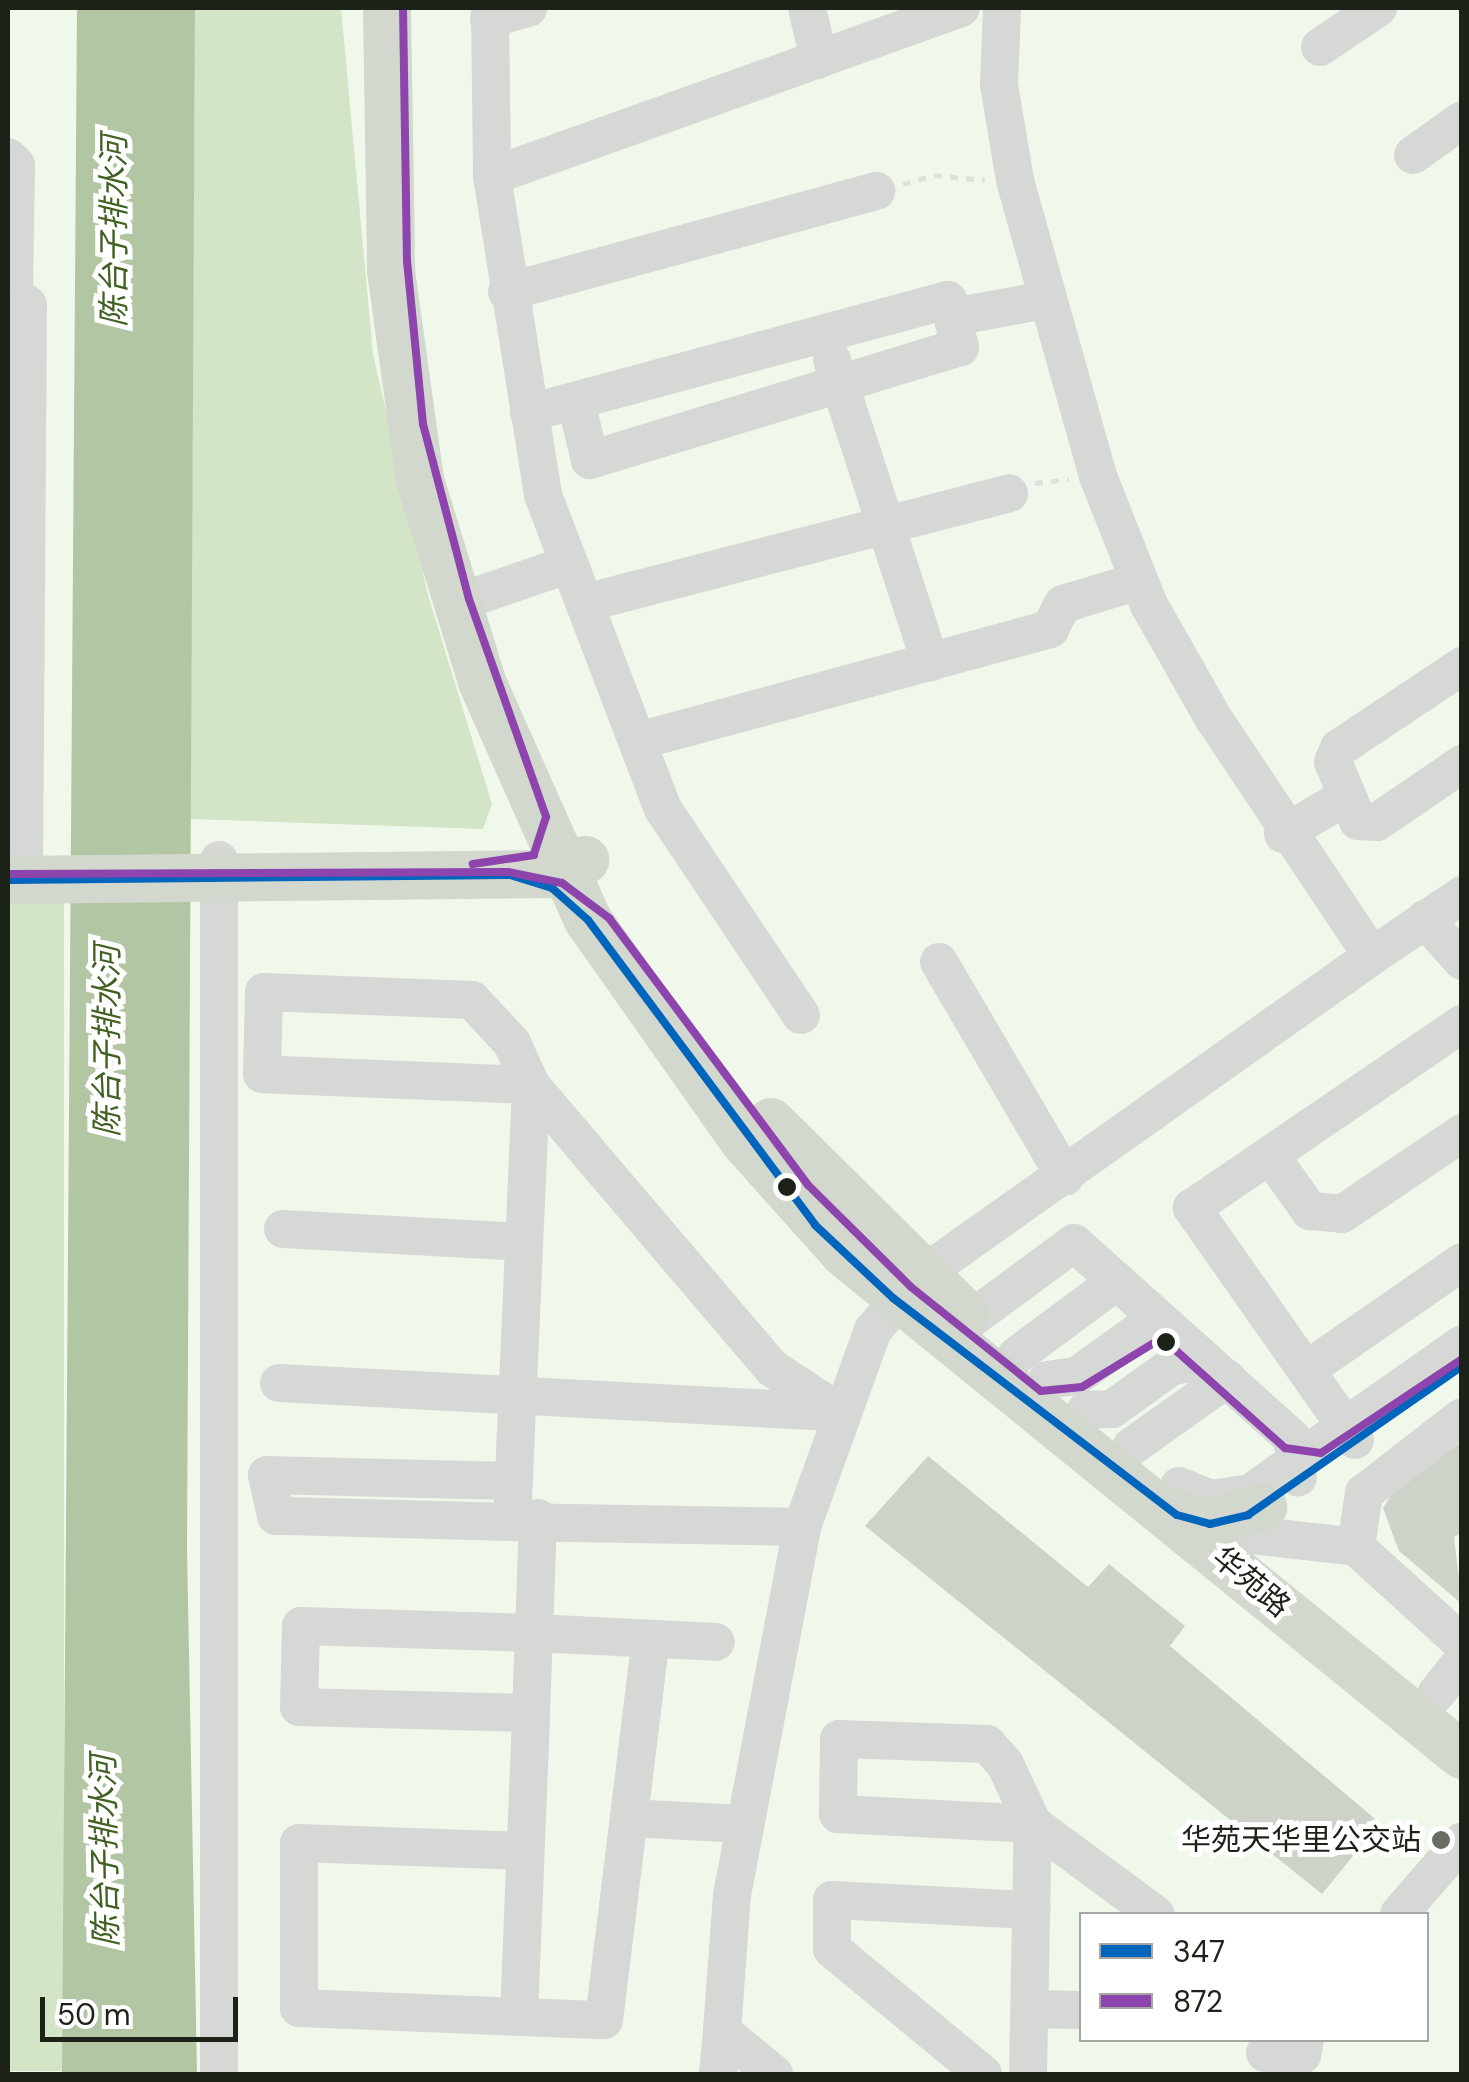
<!DOCTYPE html>
<html>
<head>
<meta charset="utf-8">
<style>
  body { margin:0 }
  #map { position:relative; width:1469px; height:2082px; overflow:hidden; background:#f0f8eb; font-family:"DM Sans","Noto Sans SC",sans-serif }
  div>[style] { position:absolute }
  .green>* { inset:0; background:#d3e4c7; transform-origin:0 0 }
  .water>* { inset:0; background:#b2c6a4 }
  .building>* { inset:0; background:#cdd3c9 }
  .path>* { height:5px; margin-top:-2.5px; transform-origin:0; background:repeating-linear-gradient(90deg,#dfe1dd 0 8px,transparent 0 16px) }
  .minor>* { height:38px; margin:-19px; padding:0 19px; transform-origin:19px; border-radius:19px; background:#d6d8d5 }
  .major>* { height:48px; margin:-24px; padding:0 24px; transform-origin:24px; border-radius:24px; background:#d3d8ce }
  .bus-1>* { height:8px; margin:-4px; padding:0 4px; transform-origin:4px; border-radius:4px; background:#0065bd }
  .bus-2>* { height:8px; margin:-4px; padding:0 4px; transform-origin:4px; border-radius:4px; background:#8e44ad }
  .dots>* { width:28px; height:28px; translate:-50% -50%; box-sizing:border-box; border:5px solid #fff; border-radius:50% }
  span { translate:-50% -50%; white-space:nowrap; text-align:center; line-height:1.15; -webkit-text-stroke:10px #fff; paint-order:stroke }
  .street-label { font-size:30px; color:#1d2219 }
  .poi-label { font-size:30px; color:#1d2219 }
  .right { translate:-100% -50%; text-align:right }
  .water-label { font-size:32px; color:#416123; font-style:italic }
  .frame { position:absolute; inset:0; border:10px solid #1d2219; pointer-events:none }
  .legend { position:absolute; left:1079px; top:1912px; width:350px; height:130px; box-sizing:border-box; background:#fff; border:2px solid #a5a7a3; margin:0; padding:12px 18px; list-style:none; font-size:30px; color:#1d2219 }
  .legend li { display:flex; align-items:center; gap:20px; height:50px }
  .legend b { width:50px; border:2px solid #a5a7a3 }
  .scale { position:absolute; left:40px; top:1997px; width:198px; height:45px; box-sizing:border-box; border:5px solid #1d2219; border-top:0; padding-left:12px; font-size:30px; line-height:35px; white-space:nowrap; color:#1d2219; -webkit-text-stroke:8px #fff; paint-order:stroke }
</style>
</head>
<body>
<div id="map">
  <div class="green">
    <div style="clip-path:polygon(195px 8px,341px 8px,373px 354px,428px 595px,492px 804px,483px 829px,190px 819px)"></div>
    <div style="left:8px;top:903px;width:56px;height:1168px"></div>
  </div>
  <div class="water">
    <div style="clip-path:polygon(77px 8px,195px 8px,187px 1548px,197px 2074px,62px 2074px)"></div>
  </div>
  <div class="building">
    <div style="clip-path:polygon(1462px 1442px,1462px 1532px,1454px 1537px,1462px 1604px,1399px 1551px,1383px 1508px,1398px 1484px)"></div>
    <div style="clip-path:polygon(928px 1456px,1088px 1587px,1109px 1564px,1185px 1626px,1170px 1646px,1380px 1823px,1322px 1894px,865px 1526px)"></div>
  </div>
  <div class="path">
    <div style="left:903px;top:184px;width:32px;rotate:-16deg"></div>
    <div style="left:934px;top:175px;width:51px;rotate:5.6deg"></div>
    <div style="left:1035px;top:483px;width:34px;rotate:-7deg"></div>
  </div>
  <div class="minor">
    <div style="left:490px;top:8px;width:168px;rotate:89.3deg"></div>
    <div style="left:492px;top:176px;width:323px;rotate:80.9deg"></div>
    <div style="left:543px;top:495px;width:336px;rotate:69.1deg"></div>
    <div style="left:663px;top:809px;width:248px;rotate:56.2deg"></div>
    <div style="left:807px;top:8px;width:53px;rotate:77deg"></div>
    <div style="left:489px;top:19px;width:41px;rotate:-15.8deg"></div>
    <div style="left:1320px;top:47px;width:70px;rotate:-33.9deg"></div>
    <div style="left:1413px;top:155px;width:60px;rotate:-35.5deg"></div>
    <div style="left:8px;top:157px;width:11px;rotate:45deg"></div>
    <div style="left:16px;top:165px;width:128px;rotate:90.9deg"></div>
    <div style="left:14px;top:293px;width:18px;rotate:41deg"></div>
    <div style="left:28px;top:305px;width:575px;rotate:90.4deg"></div>
    <div style="left:492px;top:176px;width:498px;rotate:-19.7deg"></div>
    <div style="left:507px;top:292px;width:383px;rotate:-15.3deg"></div>
    <div style="left:953px;top:317px;width:94px;rotate:-10.5deg"></div>
    <div style="left:832px;top:360px;width:318px;rotate:72deg"></div>
    <div style="left:529px;top:413px;width:434px;rotate:-15.1deg"></div>
    <div style="left:948px;top:300px;width:49px;rotate:75.7deg"></div>
    <div style="left:960px;top:347px;width:387px;rotate:163deg"></div>
    <div style="left:590px;top:460px;width:60px;rotate:-103.6deg"></div>
    <div style="left:456px;top:603px;width:120px;rotate:-18.9deg"></div>
    <div style="left:585px;top:603px;width:438px;rotate:-14.5deg"></div>
    <div style="left:1462px;top:666px;width:148px;rotate:146.3deg"></div>
    <div style="left:1339px;top:748px;width:15px;rotate:113deg"></div>
    <div style="left:1333px;top:762px;width:64px;rotate:67deg"></div>
    <div style="left:1358px;top:821px;width:19px;rotate:3deg"></div>
    <div style="left:1377px;top:822px;width:103px;rotate:-34.3deg"></div>
    <div style="left:638px;top:741px;width:427px;rotate:-15.2deg"></div>
    <div style="left:1050px;top:629px;width:28px;rotate:-63deg"></div>
    <div style="left:1063px;top:604px;width:79px;rotate:-16.8deg"></div>
    <div style="left:1283px;top:834px;width:69px;rotate:-30.7deg"></div>
    <div style="left:219px;top:860px;width:1214px;rotate:90deg"></div>
    <div style="left:1425px;top:919px;width:56px;rotate:48.6deg"></div>
    <div style="left:1372px;top:956px;width:109px;rotate:-34.1deg"></div>
    <div style="left:939px;top:962px;width:249px;rotate:59.6deg"></div>
    <div style="left:264px;top:992px;width:208px;rotate:2.2deg"></div>
    <div style="left:472px;top:1000px;width:59px;rotate:47.1deg"></div>
    <div style="left:512px;top:1043px;width:46px;rotate:65.7deg"></div>
    <div style="left:531px;top:1085px;width:269px;rotate:-177.7deg"></div>
    <div style="left:262px;top:1074px;width:82px;rotate:-88.6deg"></div>
    <div style="left:1270px;top:1155px;width:69px;rotate:54.5deg"></div>
    <div style="left:1310px;top:1211px;width:32px;rotate:5deg"></div>
    <div style="left:1342px;top:1214px;width:145px;rotate:-34deg"></div>
    <div style="left:283px;top:1229px;width:240px;rotate:3.1deg"></div>
    <div style="left:971px;top:1319px;width:128px;rotate:-36.4deg"></div>
    <div style="left:1074px;top:1243px;width:292px;rotate:41.8deg"></div>
    <div style="left:1292px;top:1438px;width:40px;rotate:81.5deg"></div>
    <div style="left:1016px;top:1356px;width:126px;rotate:-36.6deg"></div>
    <div style="left:1306px;top:1370px;width:190px;rotate:-34.7deg"></div>
    <div style="left:1047px;top:1380px;width:30px;rotate:-8deg"></div>
    <div style="left:1077px;top:1376px;width:85px;rotate:-35.9deg"></div>
    <div style="left:1146px;top:1326px;width:21px"></div>
    <div style="left:279px;top:1383px;width:552px;rotate:3.01deg"></div>
    <div style="left:1086px;top:1410px;width:26px;rotate:-2deg"></div>
    <div style="left:1112px;top:1409px;width:74px;rotate:-35.6deg"></div>
    <div style="left:1172px;top:1366px;width:34px;rotate:-8deg"></div>
    <div style="left:1355px;top:1440px;width:284px;rotate:-125.1deg"></div>
    <div style="left:1192px;top:1208px;width:327px;rotate:-34.3deg"></div>
    <div style="left:1131px;top:1447px;width:118px;rotate:-35.3deg"></div>
    <div style="left:1179px;top:1486px;width:35px;rotate:22deg"></div>
    <div style="left:1212px;top:1499px;width:31px;rotate:-9deg"></div>
    <div style="left:1219px;top:1515px;width:297px;rotate:-35.1deg"></div>
    <div style="left:538px;top:1518px;width:115px;rotate:92deg"></div>
    <div style="left:534px;top:1633px;width:182px;rotate:2.8deg"></div>
    <div style="left:512px;top:1522px;width:236px;rotate:-178.5deg"></div>
    <div style="left:276px;top:1516px;width:42px;rotate:-102.4deg"></div>
    <div style="left:267px;top:1475px;width:247px;rotate:1.4deg"></div>
    <div style="left:802px;top:1527px;width:290px;rotate:-179deg"></div>
    <div style="left:512px;top:1522px;width:437px;rotate:-87.5deg"></div>
    <div style="left:531px;top:1085px;width:372px;rotate:49.6deg"></div>
    <div style="left:772px;top:1368px;width:84px;rotate:33.3deg"></div>
    <div style="left:1234px;top:1533px;width:123px;rotate:6.5deg"></div>
    <div style="left:1356px;top:1547px;width:143px;rotate:42.2deg"></div>
    <div style="left:1356px;top:1547px;width:55px;rotate:-81.6deg"></div>
    <div style="left:1364px;top:1493px;width:124px;rotate:-37.8deg"></div>
    <div style="left:1436px;top:1694px;width:42px;rotate:-51.8deg"></div>
    <div style="left:629px;top:1818px;width:113px;rotate:3deg"></div>
    <div style="left:525px;top:1851px;width:226px;rotate:-178deg"></div>
    <div style="left:299px;top:1843px;width:165px;rotate:90deg"></div>
    <div style="left:299px;top:2008px;width:305px;rotate:2.3deg"></div>
    <div style="left:604px;top:2020px;width:384px;rotate:-83deg"></div>
    <div style="left:1399px;top:1914px;width:96px;rotate:-49.2deg"></div>
    <div style="left:1030px;top:2009px;width:52px;rotate:1.1deg"></div>
    <div style="left:519px;top:2016px;width:303px;rotate:-87.7deg"></div>
    <div style="left:531px;top:1713px;width:80px;rotate:-87.9deg"></div>
    <div style="left:534px;top:1633px;width:233px;rotate:-178.3deg"></div>
    <div style="left:301px;top:1626px;width:81px;rotate:91.4deg"></div>
    <div style="left:299px;top:1707px;width:232px;rotate:1.5deg"></div>
    <div style="left:1265px;top:2053px;width:37px;rotate:3deg"></div>
    <div style="left:1302px;top:2055px;width:15px;rotate:-79deg"></div>
    <div style="left:718px;top:2074px;width:43px;rotate:-84.7deg"></div>
    <div style="left:774px;top:2074px;width:67px;rotate:-140.4deg"></div>
    <div style="left:722px;top:2031px;width:136px;rotate:-85.8deg"></div>
    <div style="left:732px;top:1895px;width:375px;rotate:-79.2deg"></div>
    <div style="left:802px;top:1527px;width:209px;rotate:-70.2deg"></div>
    <div style="left:873px;top:1330px;width:70px;rotate:-49deg"></div>
    <div style="left:919px;top:1277px;width:555px;rotate:-35.32deg"></div>
    <div style="left:1372px;top:956px;width:283px;rotate:-123.7deg"></div>
    <div style="left:1215px;top:721px;width:133px;rotate:-119.6deg"></div>
    <div style="left:1149px;top:605px;width:139px;rotate:-111.6deg"></div>
    <div style="left:1098px;top:476px;width:307px;rotate:-105.7deg"></div>
    <div style="left:1015px;top:180px;width:97px;rotate:-99.5deg"></div>
    <div style="left:999px;top:84px;width:76px;rotate:-87.7deg"></div>
    <div style="left:983px;top:2074px;width:196px;rotate:-140.4deg"></div>
    <div style="left:832px;top:1949px;width:49px;rotate:-90deg"></div>
    <div style="left:832px;top:1900px;width:200px;rotate:2.9deg"></div>
    <div style="left:1028px;top:2074px;width:250px;rotate:-88.9deg"></div>
    <div style="left:1033px;top:1824px;width:66px;rotate:-115deg"></div>
    <div style="left:1005px;top:1764px;width:27px;rotate:-132deg"></div>
    <div style="left:987px;top:1744px;width:148px;rotate:-178.1deg"></div>
    <div style="left:839px;top:1739px;width:75px;rotate:90.8deg"></div>
    <div style="left:838px;top:1814px;width:195px;rotate:2.9deg"></div>
    <div style="left:1033px;top:1824px;width:152px;rotate:36.4deg"></div>
  </div>
  <div class="major">
    <div style="left:387px;top:8px;width:263px;rotate:89.1deg"></div>
    <div style="left:391px;top:271px;width:211px;rotate:82.1deg"></div>
    <div style="left:420px;top:480px;width:211px;rotate:72.9deg"></div>
    <div style="left:482px;top:682px;width:261px;rotate:66deg"></div>
    <div style="left:588px;top:920px;width:271px;rotate:54.8deg"></div>
    <div style="left:744px;top:1141px;width:150px;rotate:48.2deg"></div>
    <div style="left:844px;top:1253px;width:796px;rotate:39.09deg"></div>
    <div style="left:8px;top:880px;width:552px;rotate:-0.62deg"></div>
    <div style="left:560px;top:874px;width:29px;rotate:-29deg"></div>
    <div style="left:771px;top:1122px;width:273px;rotate:44.7deg"></div>
    <div style="left:1167px;top:1511px;width:45px;rotate:16.8deg"></div>
    <div style="left:1210px;top:1524px;width:56px;rotate:-17.8deg"></div>
  </div>
  <div class="bus-1">
    <div style="left:8px;top:880px;width:502px;rotate:-0.57deg"></div>
    <div style="left:510px;top:875px;width:44px;rotate:17.2deg"></div>
    <div style="left:552px;top:888px;width:48px;rotate:41.6deg"></div>
    <div style="left:588px;top:920px;width:380px;rotate:53.3deg"></div>
    <div style="left:815px;top:1225px;width:107px;rotate:43.1deg"></div>
    <div style="left:893px;top:1298px;width:357px;rotate:37.4deg"></div>
    <div style="left:1177px;top:1515px;width:34px;rotate:15deg"></div>
    <div style="left:1210px;top:1524px;width:39px;rotate:-13deg"></div>
    <div style="left:1248px;top:1515px;width:261px;rotate:-34.8deg"></div>
  </div>
  <div class="bus-2">
    <div style="left:403px;top:8px;width:253px;rotate:89.1deg"></div>
    <div style="left:407px;top:261px;width:164px;rotate:84.4deg"></div>
    <div style="left:423px;top:424px;width:181px;rotate:75.3deg"></div>
    <div style="left:469px;top:599px;width:231px;rotate:70.5deg"></div>
    <div style="left:546px;top:817px;width:40px;rotate:108deg"></div>
    <div style="left:534px;top:855px;width:62px;rotate:171.6deg"></div>
    <div style="left:8px;top:874px;width:500px;rotate:-0.23deg"></div>
    <div style="left:508px;top:872px;width:55px;rotate:11.5deg"></div>
    <div style="left:562px;top:883px;width:59px;rotate:36.7deg"></div>
    <div style="left:609px;top:918px;width:333px;rotate:53.3deg"></div>
    <div style="left:808px;top:1185px;width:145px;rotate:44.7deg"></div>
    <div style="left:911px;top:1287px;width:166px;rotate:38.7deg"></div>
    <div style="left:1041px;top:1391px;width:41px;rotate:-5.6deg"></div>
    <div style="left:1082px;top:1387px;width:94px;rotate:-31.5deg"></div>
    <div style="left:1162px;top:1338px;width:165px;rotate:41.8deg"></div>
    <div style="left:1285px;top:1448px;width:36px;rotate:8deg"></div>
    <div style="left:1321px;top:1453px;width:169px;rotate:-33.7deg"></div>
  </div>
  <div class="dots">
    <div style="left:787px;top:1187px;background:#1d2219"></div>
    <div style="left:1166px;top:1342px;background:#1d2219"></div>
    <div style="left:1441px;top:1840px;background:#676d62"></div>
  </div>
  <div class="street-label">
    <span style="left:1251px;top:1582px;rotate:40deg">华苑路</span>
  </div>
  <div class="poi-label">
    <span class="right" style="left:1421px;top:1840px">华苑天华里公交站</span>
  </div>
  <div class="water-label">
    <span style="left:114px;top:231px;rotate:-90deg">陈台子排水河</span>
    <span style="left:107px;top:1041px;rotate:-90deg">陈台子排水河</span>
    <span style="left:105px;top:1851px;rotate:-91deg">陈台子排水河</span>
  </div>
  <div class="frame"></div>
  <ul class="legend">
  <li><b style="height:12px;background:#0065bd"></b>347</li>
  <li><b style="height:12px;background:#8e44ad"></b>872</li>
  </ul>
  <div class="scale">50 m</div>
</div>
</body>
</html>
